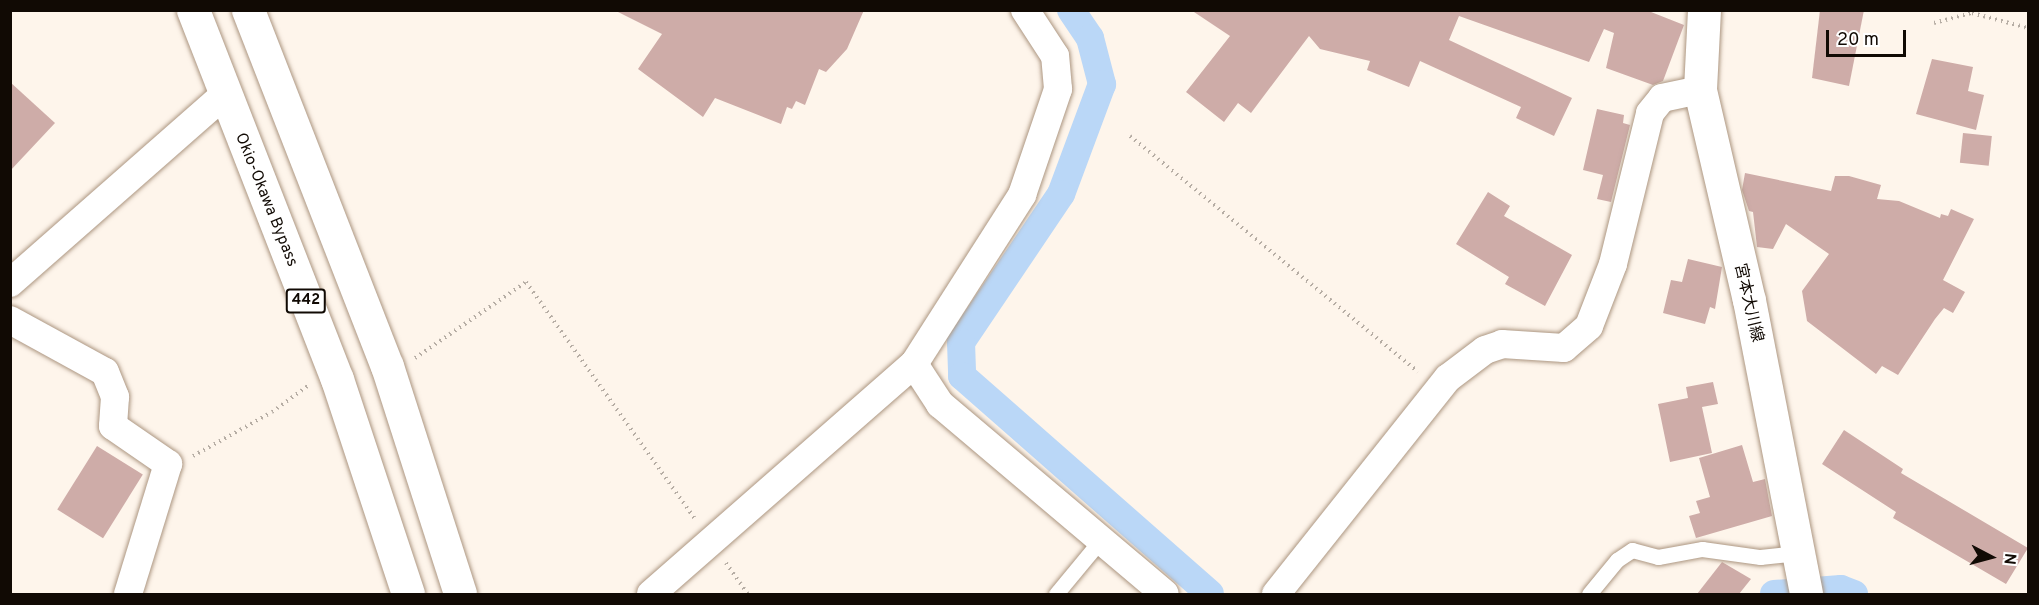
<!DOCTYPE html>
<html>
<head>
<meta charset="utf-8">
<style>
  body { margin:0 }
  #map { position:relative; width:2039px; height:605px; overflow:hidden; background:#fef5eb; font-family:Overpass,"Noto Sans JP",sans-serif }
  div>[style] { position:absolute }
  .canal>* { height:28px; margin:-14px; padding:0 14px; transform-origin:14px; border-radius:14px; background:#bad7f7 }
  .building>* { inset:0; background:#ceaca8; transform-origin:0 0 }
  .path>* { height:4px; margin-top:-2px; transform-origin:0; background:repeating-linear-gradient(90deg,#b6ada4 0 1.5px,transparent 0 6px) }
  .roads { filter:drop-shadow(0 0 2px #ac9681) drop-shadow(0 0 2px #ac9681) }
  .service>* { height:15px; margin:-7.5px; padding:0 7.5px; transform-origin:7.5px; border-radius:7.5px; background:#fff }
  .minor>* { height:28px; margin:-14px; padding:0 14px; transform-origin:14px; border-radius:14px; background:#fff }
  .secondary>* { height:33px; margin:-16.5px; padding:0 16.5px; transform-origin:16.5px; border-radius:16.5px; background:#fff }
  .trunk>* { height:33px; margin:-16.5px; padding:0 16.5px; transform-origin:16.5px; border-radius:16.5px; background:#fff }
  span { translate:-50% -50%; white-space:nowrap; text-align:center; line-height:1.15; -webkit-text-stroke:6px #fff; paint-order:stroke }
  .shield-label span { padding:2px 4px; background:#fff; border:2px solid; border-radius:4px; -webkit-text-stroke-width:0 }
  .shield-label { font-size:15px; color:#110a04; font-weight:700 }
  .street-label { font-size:16px; color:#110a04 }
  .frame { position:absolute; inset:0; border:12px solid #110a04; pointer-events:none }
  .north { position:absolute; left:1961px; top:527px; width:60px; height:60px; -webkit-text-stroke:4px #fff; paint-order:stroke; rotate:96deg; font-size:16px; font-weight:700; line-height:24px; text-align:center; color:#110a04 }
  .north::after { content:''; display:block; margin:auto; width:21px; height:27px; background:#110a04; clip-path:polygon(50% 0,100% 100%,50% 72%,0 100%) }
  .scale { position:absolute; left:1826px; top:30px; width:80px; height:27px; box-sizing:border-box; border:3px solid #110a04; border-top:0; padding-left:8px; font-size:18px; line-height:21px; white-space:nowrap; color:#110a04; -webkit-text-stroke:4px #fff; paint-order:stroke }
</style>
</head>
<body>
<div id="map">
  <div class="canal">
    <div style="left:1071px;top:10px;width:34px;rotate:56deg"></div>
    <div style="left:1090px;top:38px;width:48px;rotate:75.4deg"></div>
    <div style="left:1102px;top:84px;width:117px;rotate:110.4deg"></div>
    <div style="left:1061px;top:194px;width:179px;rotate:124deg"></div>
    <div style="left:961px;top:342px;width:34px;rotate:88deg"></div>
    <div style="left:962px;top:376px;width:330px;rotate:41.3deg"></div>
    <div style="left:1774px;top:594px;width:67px;rotate:-4.3deg"></div>
    <div style="left:1841px;top:589px;width:14px;rotate:21deg"></div>
  </div>
  <div class="building">
    <div style="clip-path:polygon(614px 10px,864px 10px,847px 49px,826px 72px,819px 69px,805px 105px,796px 101px,792px 109px,787px 107px,781px 124px,715px 98px,703px 117px,638px 69px,662px 34px)"></div>
    <div style="clip-path:polygon(1191px 10px,1646px 10px,1684px 25px,1663px 81px,1653px 85px,1606px 68px,1614px 33px,1604px 29px,1589px 62px,1459px 16px,1449px 40px,1572px 98px,1554px 136px,1516px 118px,1521px 107px,1420px 61px,1409px 87px,1367px 70px,1370px 61px,1320px 49px,1309px 36px,1251px 113px,1238px 103px,1224px 122px,1186px 92px,1230px 36px)"></div>
    <div style="clip-path:polygon(1820px 10px,1864px 10px,1849px 86px,1812px 78px)"></div>
    <div style="clip-path:polygon(1932px 59px,1973px 67px,1968px 91px,1984px 95px,1976px 130px,1916px 114px)"></div>
    <div style="clip-path:polygon(10px 82px,55px 123px,10px 171px)"></div>
    <div style="clip-path:polygon(1597px 109px,1624px 115px,1623px 123px,1630px 125px,1611px 202px,1597px 199px,1603px 175px,1583px 170px)"></div>
    <div style="left:1963px;top:133px;width:29px;height:30px;rotate:6deg"></div>
    <div style="clip-path:polygon(1745px 173px,1831px 191px,1835px 176px,1849px 176px,1881px 185px,1877px 199px,1899px 201px,1940px 218px,1941px 214px,1948px 216px,1951px 209px,1974px 219px,1943px 280px,1965px 292px,1953px 313px,1944px 308px,1935px 319px,1898px 375px,1882px 366px,1876px 374px,1807px 321px,1802px 291px,1829px 254px,1786px 224px,1773px 249px,1757px 247px,1753px 212px,1749px 211px,1742px 190px)"></div>
    <div style="clip-path:polygon(1488px 192px,1510px 206px,1504px 216px,1572px 255px,1545px 306px,1505px 284px,1509px 277px,1456px 244px)"></div>
    <div style="clip-path:polygon(1688px 259px,1722px 267px,1715px 309px,1710px 307px,1705px 324px,1663px 313px,1671px 280px,1682px 282px)"></div>
    <div style="clip-path:polygon(1713px 382px,1718px 404px,1702px 407px,1712px 453px,1670px 462px,1658px 404px,1688px 398px,1686px 387px)"></div>
    <div style="clip-path:polygon(1844px 430px,1903px 469px,1901px 473px,2028px 548px,2006px 584px,1893px 518px,1896px 512px,1822px 464px)"></div>
    <div style="clip-path:polygon(1742px 445px,1753px 482px,1765px 479px,1772px 516px,1696px 538px,1689px 516px,1700px 513px,1696px 501px,1710px 497px,1699px 458px)"></div>
    <div style="left:97px;top:446px;width:54px;height:75px;rotate:32deg"></div>
    <div style="clip-path:polygon(1722px 562px,1751px 579px,1739px 594px,1697px 594px)"></div>
  </div>
  <div class="path">
    <div style="left:1934px;top:23px;width:39px;rotate:-15deg"></div>
    <div style="left:1972px;top:13px;width:58px;rotate:15deg"></div>
    <div style="left:1130px;top:136px;width:372px;rotate:39.3deg"></div>
    <div style="left:415px;top:358px;width:135px;rotate:-34.4deg"></div>
    <div style="left:526px;top:282px;width:292px;rotate:54.5deg"></div>
    <div style="left:193px;top:456px;width:90px;rotate:-29.1deg"></div>
    <div style="left:272px;top:412px;width:46px;rotate:-36.1deg"></div>
    <div style="left:726px;top:563px;width:38px;rotate:55deg"></div>
  </div>
  <div class="roads">
    <div class="service">
      <div style="left:1056px;top:594px;width:67px;rotate:-50.4deg"></div>
      <div style="left:1589px;top:594px;width:44px;rotate:-50.5deg"></div>
      <div style="left:1617px;top:560px;width:18px;rotate:-34deg"></div>
      <div style="left:1632px;top:550px;width:27px;rotate:15deg"></div>
      <div style="left:1658px;top:557px;width:45px;rotate:-10.3deg"></div>
      <div style="left:1702px;top:549px;width:59px;rotate:7.9deg"></div>
      <div style="left:1760px;top:557px;width:38px;rotate:-6deg"></div>
    </div>
    <div class="minor">
      <div style="left:10px;top:283px;width:286px;rotate:-41.3deg"></div>
      <div style="left:10px;top:320px;width:108px;rotate:28.7deg"></div>
      <div style="left:105px;top:372px;width:27px;rotate:68deg"></div>
      <div style="left:115px;top:397px;width:29px;rotate:94deg"></div>
      <div style="left:113px;top:426px;width:67px;rotate:34.6deg"></div>
      <div style="left:168px;top:464px;width:136px;rotate:107.1deg"></div>
      <div style="left:914px;top:364px;width:48px;rotate:57deg"></div>
      <div style="left:940px;top:404px;width:294px;rotate:40.2deg"></div>
      <div style="left:651px;top:594px;width:349px;rotate:-41.2deg"></div>
      <div style="left:914px;top:364px;width:201px;rotate:-57.4deg"></div>
      <div style="left:1022px;top:195px;width:112px;rotate:-71.2deg"></div>
      <div style="left:1058px;top:89px;width:33px;rotate:-95deg"></div>
      <div style="left:1055px;top:56px;width:55px;rotate:-123.1deg"></div>
      <div style="left:1276px;top:594px;width:276px;rotate:-51.5deg"></div>
      <div style="left:1448px;top:378px;width:46px;rotate:-37.1deg"></div>
      <div style="left:1485px;top:350px;width:18px;rotate:-19deg"></div>
      <div style="left:1502px;top:344px;width:62px;rotate:3.7deg"></div>
      <div style="left:1564px;top:348px;width:33px;rotate:-41deg"></div>
      <div style="left:1589px;top:326px;width:66px;rotate:-68.8deg"></div>
      <div style="left:1613px;top:264px;width:155px;rotate:-76.2deg"></div>
      <div style="left:1650px;top:113px;width:19px;rotate:-51deg"></div>
      <div style="left:1662px;top:98px;width:39px;rotate:-12deg"></div>
    </div>
    <div class="secondary">
      <div style="left:1704px;top:10px;width:80px;rotate:92.9deg"></div>
      <div style="left:1700px;top:90px;width:216px;rotate:76.9deg"></div>
      <div style="left:1749px;top:300px;width:299px;rotate:79deg"></div>
    </div>
    <div class="trunk">
      <div style="left:193px;top:10px;width:396px;rotate:68.7deg"></div>
      <div style="left:337px;top:379px;width:226px;rotate:71.7deg"></div>
      <div style="left:248px;top:10px;width:382px;rotate:68.7deg"></div>
      <div style="left:387px;top:366px;width:239px;rotate:72.2deg"></div>
    </div>
  </div>
  <div class="shield-label">
    <span style="left:306px;top:301px">442</span>
  </div>
  <div class="street-label">
    <span style="left:266px;top:200px;rotate:68deg">Okio-Okawa Bypass</span>
    <span style="left:1748px;top:303px;rotate:77deg">宮本大川線</span>
  </div>
  <div class="frame"></div>
  <div class="north">N</div>
  <div class="scale">20 m</div>
</div>
</body>
</html>
